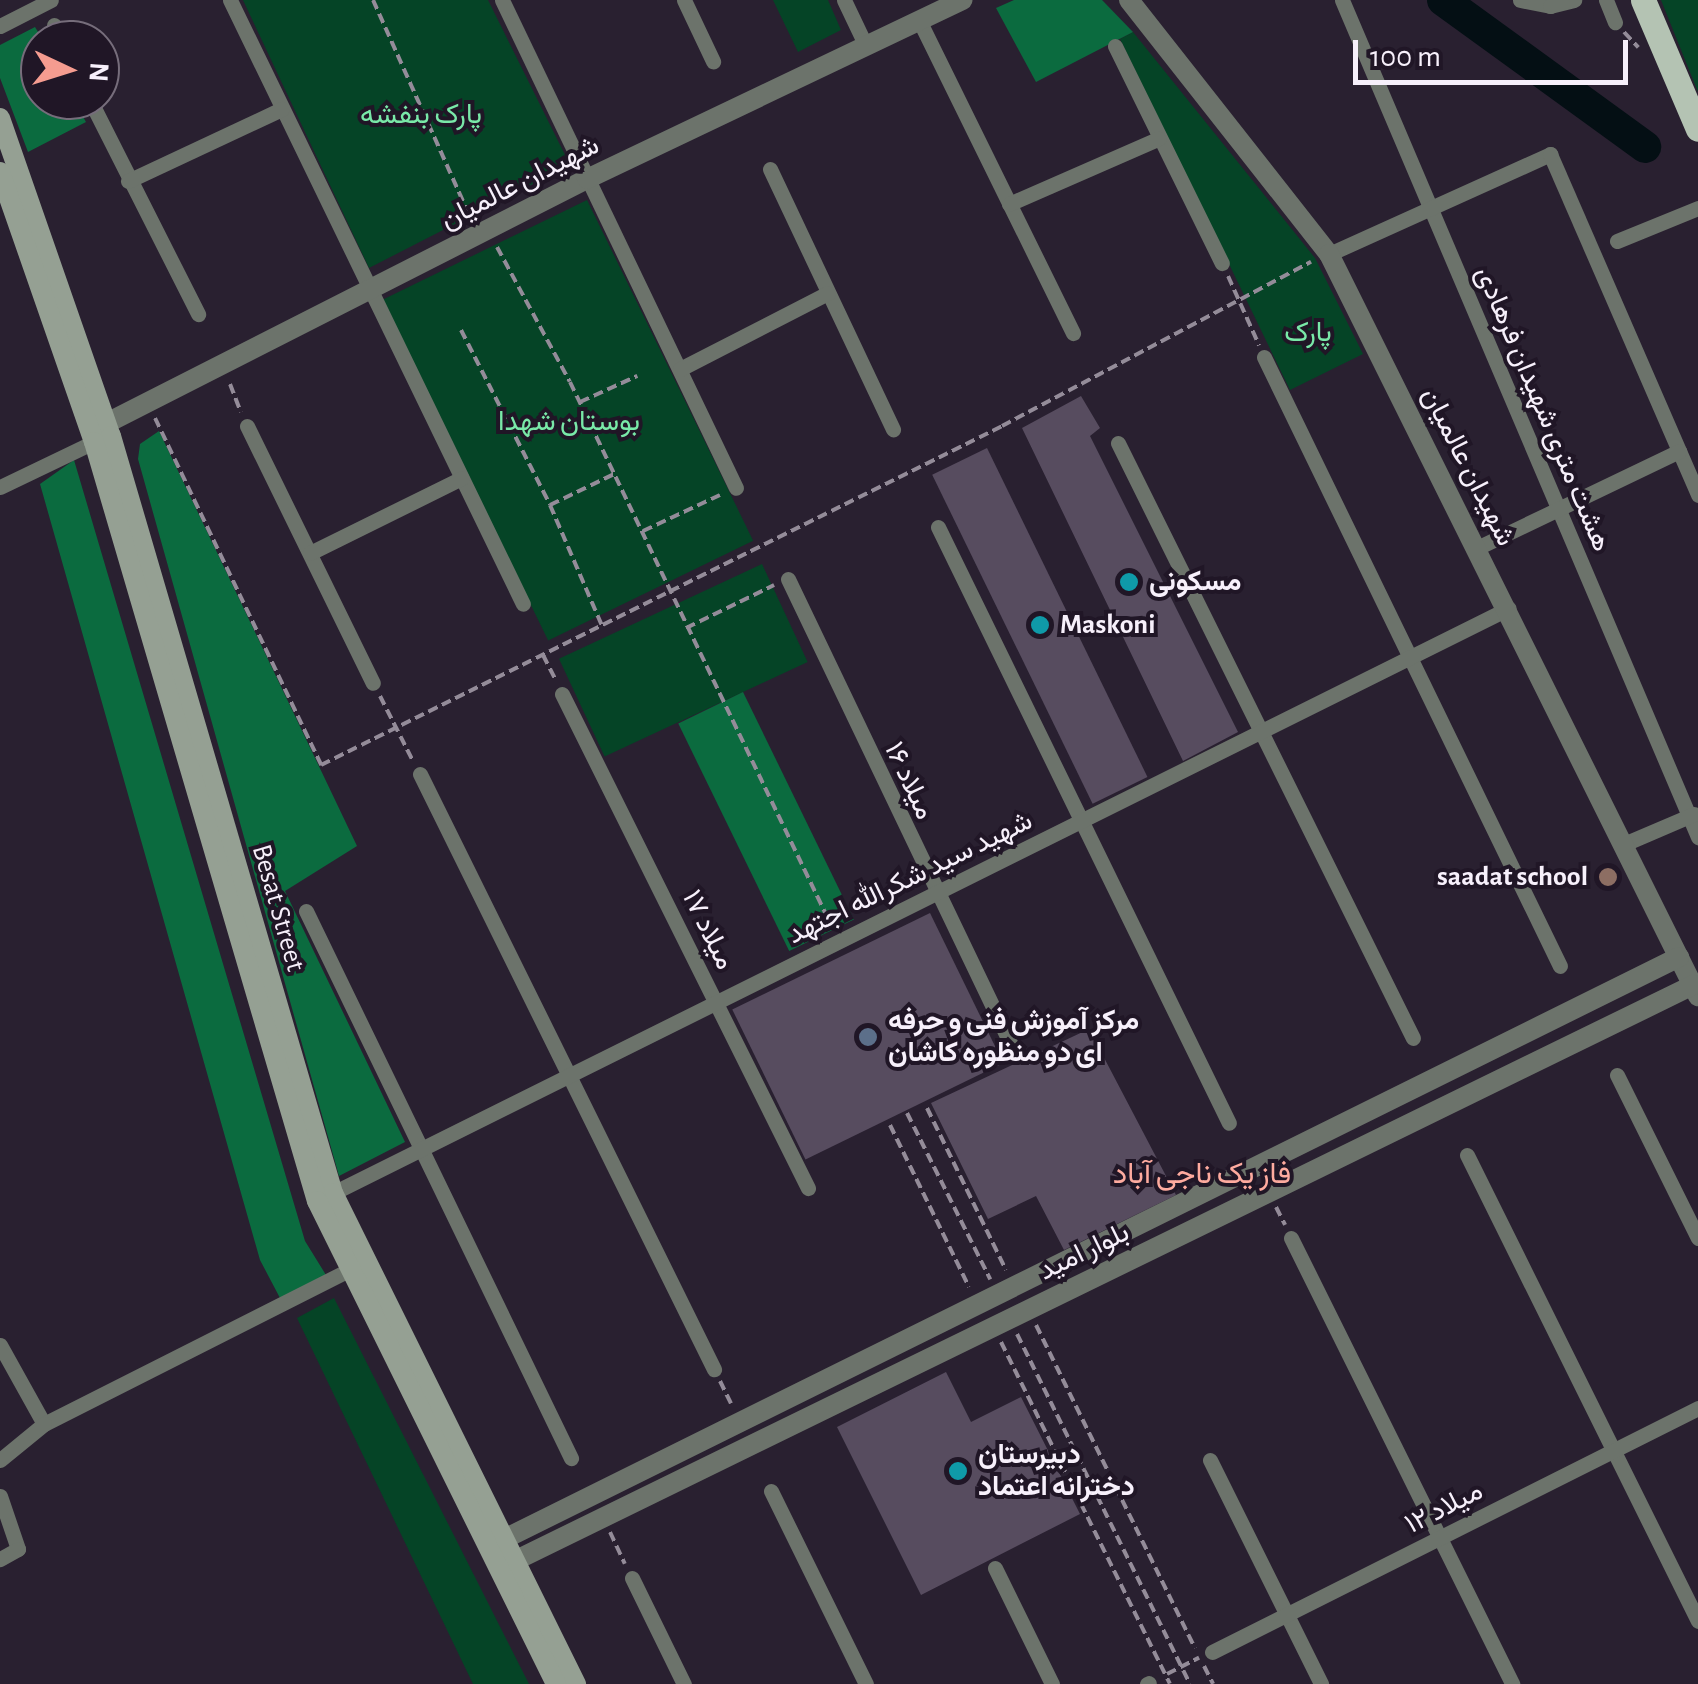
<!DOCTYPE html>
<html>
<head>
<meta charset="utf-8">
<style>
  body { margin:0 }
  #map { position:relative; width:1698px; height:1684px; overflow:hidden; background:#292030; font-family:"Alegreya Sans",Vazirmatn,sans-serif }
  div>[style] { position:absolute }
  .green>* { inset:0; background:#054426; transform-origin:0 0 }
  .forest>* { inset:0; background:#0b6b3f; transform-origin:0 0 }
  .river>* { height:32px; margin:-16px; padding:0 16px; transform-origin:16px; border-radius:16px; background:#040f14 }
  .building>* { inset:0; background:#574c5f; transform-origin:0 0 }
  .path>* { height:4px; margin-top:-2px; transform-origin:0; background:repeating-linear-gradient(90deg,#948c99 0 10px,transparent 0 15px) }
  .minor>* { height:15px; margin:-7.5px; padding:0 7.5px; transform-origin:7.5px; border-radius:7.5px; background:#6c736b }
  .tertiary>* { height:20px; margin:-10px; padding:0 10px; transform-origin:10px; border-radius:10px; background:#6c736b }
  .secondary>* { height:20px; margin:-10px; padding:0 10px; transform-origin:10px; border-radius:10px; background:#95a093 }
  .primary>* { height:25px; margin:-12.5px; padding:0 12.5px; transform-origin:12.5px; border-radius:12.5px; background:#b4c3b3 }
  .dots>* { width:28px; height:28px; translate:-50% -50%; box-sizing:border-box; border:5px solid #201626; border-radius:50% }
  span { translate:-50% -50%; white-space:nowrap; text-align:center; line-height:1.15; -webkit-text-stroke:8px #201626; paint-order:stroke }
  .park-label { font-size:28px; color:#79e9a8 }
  .street-label { font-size:28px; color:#f7f0fb }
  .poi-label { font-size:28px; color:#f7f0fb; font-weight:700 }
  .left { translate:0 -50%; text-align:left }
  .right { translate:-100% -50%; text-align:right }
  .neighbourhood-label { font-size:30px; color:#feab9f }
  .north { position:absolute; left:20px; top:20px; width:100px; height:100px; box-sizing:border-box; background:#201626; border:2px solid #766d7b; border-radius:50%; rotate:94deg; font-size:28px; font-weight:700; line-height:40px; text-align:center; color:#f7f0fb }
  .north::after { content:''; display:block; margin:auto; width:35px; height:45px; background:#f59c90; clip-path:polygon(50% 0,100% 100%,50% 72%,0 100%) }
  .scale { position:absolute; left:1353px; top:40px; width:275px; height:45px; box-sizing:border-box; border:5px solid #f7f0fb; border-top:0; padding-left:12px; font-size:30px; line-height:35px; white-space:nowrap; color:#f7f0fb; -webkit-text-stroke:8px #201626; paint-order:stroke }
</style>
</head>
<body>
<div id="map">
  <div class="green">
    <div style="clip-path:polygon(243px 0,488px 0,570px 165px,369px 268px)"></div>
    <div style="clip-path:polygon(773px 0,828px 0,841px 30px,798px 52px)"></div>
    <div style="clip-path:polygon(1661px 0,1698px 0,1698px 92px)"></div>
    <div style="clip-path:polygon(1133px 32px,1315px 258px,1363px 354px,1290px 390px,1120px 39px)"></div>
    <div style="left:587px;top:200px;width:379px;height:228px;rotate:64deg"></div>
    <div style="left:762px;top:564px;width:108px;height:224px;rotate:65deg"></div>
    <div style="clip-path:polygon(334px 1298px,529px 1684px,473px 1684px,297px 1318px)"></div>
  </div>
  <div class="forest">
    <div style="clip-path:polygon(1014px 0,1102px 0,1133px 32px,1036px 82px,996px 8px)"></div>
    <div style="clip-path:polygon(35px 27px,43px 40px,40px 100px,74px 100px,86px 122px,28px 152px,0 78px,0 45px)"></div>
    <div style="clip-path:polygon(159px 431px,357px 846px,285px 891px,405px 1142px,339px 1176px,138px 459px,140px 444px)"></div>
    <div style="clip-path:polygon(74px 460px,305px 1241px,326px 1275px,280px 1298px,260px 1260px,40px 484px)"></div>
    <div style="left:743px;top:692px;width:253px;height:72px;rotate:64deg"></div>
  </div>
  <div class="river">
    <div style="left:1443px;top:0;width:250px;rotate:36deg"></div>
  </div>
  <div class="building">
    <div style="clip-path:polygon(1081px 396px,1100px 428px,1090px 436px,1238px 732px,1183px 761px,1022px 428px)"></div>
    <div style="left:987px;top:448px;width:366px;height:61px;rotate:64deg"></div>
    <div style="left:930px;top:913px;width:167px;height:220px;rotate:64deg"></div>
    <div style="clip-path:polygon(1089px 1029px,1176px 1195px,1064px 1250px,1036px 1196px,988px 1219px,931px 1103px)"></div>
    <div style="clip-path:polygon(946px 1372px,971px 1422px,1021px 1397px,1080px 1514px,921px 1595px,837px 1427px)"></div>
  </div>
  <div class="path">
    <div style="left:373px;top:0;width:240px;rotate:65.9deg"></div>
    <div style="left:1624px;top:32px;width:21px;rotate:47deg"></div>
    <div style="left:497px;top:247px;width:153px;rotate:61.6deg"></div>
    <div style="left:570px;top:382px;width:607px;rotate:64.32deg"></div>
    <div style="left:1228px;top:276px;width:76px;rotate:65.8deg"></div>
    <div style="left:461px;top:330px;width:196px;rotate:63deg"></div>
    <div style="left:550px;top:505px;width:132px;rotate:66.7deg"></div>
    <div style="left:230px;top:384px;width:30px;rotate:69deg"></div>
    <div style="left:580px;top:402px;width:63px;rotate:-24.5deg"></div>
    <div style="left:155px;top:418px;width:385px;rotate:64.4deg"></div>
    <div style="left:321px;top:765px;width:761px;rotate:-26.46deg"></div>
    <div style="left:1002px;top:426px;width:350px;rotate:-28deg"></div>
    <div style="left:550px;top:505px;width:71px;rotate:-25.8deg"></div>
    <div style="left:643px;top:531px;width:85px;rotate:-25.1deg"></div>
    <div style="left:686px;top:628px;width:98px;rotate:-26deg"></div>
    <div style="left:543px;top:655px;width:29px;rotate:63deg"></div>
    <div style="left:380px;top:696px;width:71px;rotate:63.1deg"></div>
    <div style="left:274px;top:926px;width:20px;rotate:-27deg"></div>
    <div style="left:927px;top:1108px;width:180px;rotate:64deg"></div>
    <div style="left:907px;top:1113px;width:186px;rotate:63.4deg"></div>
    <div style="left:890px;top:1125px;width:180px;rotate:64deg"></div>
    <div style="left:1276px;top:1207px;width:20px;rotate:63deg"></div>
    <div style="left:1036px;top:1325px;width:360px;rotate:63.8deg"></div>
    <div style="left:1017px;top:1334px;width:390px;rotate:63.7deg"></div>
    <div style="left:1001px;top:1342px;width:381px;rotate:63.7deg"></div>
    <div style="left:720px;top:1381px;width:25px;rotate:64deg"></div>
    <div style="left:610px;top:1532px;width:35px;rotate:65deg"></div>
    <div style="left:1204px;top:1666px;width:20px;rotate:63deg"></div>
    <div style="left:1167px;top:1674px;width:36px;rotate:-27deg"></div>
  </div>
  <div class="minor">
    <div style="left:230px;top:0;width:671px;rotate:64.12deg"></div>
    <div style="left:502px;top:0;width:541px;rotate:64.38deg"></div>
    <div style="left:684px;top:0;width:68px;rotate:64.6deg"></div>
    <div style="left:844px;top:0;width:49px;rotate:64.5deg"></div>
    <div style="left:1342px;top:0;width:910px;rotate:66.96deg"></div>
    <div style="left:1520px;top:0;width:31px;rotate:11deg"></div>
    <div style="left:1550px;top:6px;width:25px;rotate:-14deg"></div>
    <div style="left:1606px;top:0;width:24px;rotate:68deg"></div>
    <div style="left:919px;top:20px;width:349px;rotate:63.8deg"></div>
    <div style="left:54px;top:25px;width:17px;rotate:65deg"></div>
    <div style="left:0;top:26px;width:57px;rotate:-27deg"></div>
    <div style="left:1115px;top:46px;width:242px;rotate:63.8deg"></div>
    <div style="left:90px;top:100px;width:240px;rotate:63.2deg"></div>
    <div style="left:770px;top:169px;width:288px;rotate:64.7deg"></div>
    <div style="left:128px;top:181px;width:170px;rotate:-25.1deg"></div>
    <div style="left:1009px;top:204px;width:163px;rotate:-23.6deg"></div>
    <div style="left:1617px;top:241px;width:87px;rotate:-22.2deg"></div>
    <div style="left:1329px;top:254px;width:243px;rotate:-24.3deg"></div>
    <div style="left:1550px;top:154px;width:372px;rotate:66.5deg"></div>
    <div style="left:1264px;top:357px;width:677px;rotate:64.08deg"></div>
    <div style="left:680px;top:369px;width:166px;rotate:-27.2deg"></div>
    <div style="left:247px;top:426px;width:286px;rotate:63.9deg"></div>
    <div style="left:1118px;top:443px;width:664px;rotate:63.63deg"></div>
    <div style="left:0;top:487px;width:104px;rotate:-25.6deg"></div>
    <div style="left:938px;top:527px;width:663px;rotate:63.98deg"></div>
    <div style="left:1479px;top:547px;width:222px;rotate:-25.6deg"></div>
    <div style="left:310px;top:553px;width:169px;rotate:-26.3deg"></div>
    <div style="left:788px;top:579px;width:528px;rotate:64.41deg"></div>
    <div style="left:562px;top:694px;width:552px;rotate:63.53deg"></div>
    <div style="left:420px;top:774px;width:664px;rotate:63.71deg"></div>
    <div style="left:1624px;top:844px;width:76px;rotate:-23.2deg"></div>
    <div style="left:306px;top:911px;width:608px;rotate:64.15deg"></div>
    <div style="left:1617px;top:1075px;width:182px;rotate:63.6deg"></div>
    <div style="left:1467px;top:1155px;width:520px;rotate:63.63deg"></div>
    <div style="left:333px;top:1193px;width:1313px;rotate:-26.45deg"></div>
    <div style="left:1291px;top:1238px;width:498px;rotate:63.6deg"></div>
    <div style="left:0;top:1345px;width:90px;rotate:60.9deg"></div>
    <div style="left:44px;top:1424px;width:344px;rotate:-26.8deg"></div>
    <div style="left:0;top:1460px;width:57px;rotate:-39.3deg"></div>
    <div style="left:1210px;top:1460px;width:250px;rotate:63.6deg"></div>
    <div style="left:771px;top:1491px;width:215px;rotate:63.8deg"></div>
    <div style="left:0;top:1496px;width:56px;rotate:71.2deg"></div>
    <div style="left:18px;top:1549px;width:21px;rotate:151deg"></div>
    <div style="left:995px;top:1568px;width:129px;rotate:63.8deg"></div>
    <div style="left:632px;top:1578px;width:118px;rotate:63.9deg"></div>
    <div style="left:1212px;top:1652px;width:544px;rotate:-26.66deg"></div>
    <div style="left:1147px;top:1684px;width:2px;rotate:-27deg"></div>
  </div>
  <div class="tertiary">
    <div style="left:1129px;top:0;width:323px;rotate:51.8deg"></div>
    <div style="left:1329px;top:254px;width:829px;rotate:63.56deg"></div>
    <div style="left:107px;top:423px;width:538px;rotate:-26.95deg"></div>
    <div style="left:587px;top:179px;width:416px;rotate:-25.5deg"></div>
    <div style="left:490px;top:1546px;width:1327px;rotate:-26.35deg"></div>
    <div style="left:502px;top:1567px;width:1326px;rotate:-26.04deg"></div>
  </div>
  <div class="secondary">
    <div style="left:0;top:118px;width:337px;rotate:70.8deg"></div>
    <div style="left:111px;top:436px;width:789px;rotate:73.66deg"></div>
    <div style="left:333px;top:1193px;width:548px;rotate:63.67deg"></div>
    <div style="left:0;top:172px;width:286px;rotate:70.8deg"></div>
    <div style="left:94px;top:442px;width:791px;rotate:73.63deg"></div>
    <div style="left:317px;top:1201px;width:539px;rotate:63.67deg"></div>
  </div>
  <div class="primary">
    <div style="left:1643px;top:0;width:140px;rotate:66.9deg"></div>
  </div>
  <div class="dots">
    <div style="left:1129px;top:582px;background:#0f9aa8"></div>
    <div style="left:1040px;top:625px;background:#0f9aa8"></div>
    <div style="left:1608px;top:877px;background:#8d6e63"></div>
    <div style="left:868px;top:1037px;background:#5c6f8a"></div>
    <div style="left:958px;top:1471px;background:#0f9aa8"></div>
  </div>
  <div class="park-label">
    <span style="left:421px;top:115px">پارک بنفشه</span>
    <span style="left:1308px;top:333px">پارک</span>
    <span style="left:569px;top:422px">بوستان شهدا</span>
  </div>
  <div class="street-label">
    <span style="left:520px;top:183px;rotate:-27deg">شهیدان عالمیان</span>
    <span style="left:1543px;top:409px;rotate:67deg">هشت متری شهیدان فرهادی</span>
    <span style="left:1468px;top:467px;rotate:63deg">شهیدان عالمیان</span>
    <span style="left:909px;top:781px;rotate:65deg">میلاد ۱۶</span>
    <span style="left:910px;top:878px;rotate:-26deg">شهید سید شکرالله اجتهد</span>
    <span style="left:278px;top:908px;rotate:74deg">Besat Street</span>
    <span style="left:708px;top:930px;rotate:64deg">میلاد ۱۷</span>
    <span style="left:1084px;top:1252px;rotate:-26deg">بلوار امید</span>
    <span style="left:1444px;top:1508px;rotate:-27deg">میلاد ۱۲</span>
  </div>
  <div class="poi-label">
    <span class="left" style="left:1149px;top:582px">مسکونی</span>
    <span class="left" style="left:1060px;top:625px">Maskoni</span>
    <span class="right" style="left:1588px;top:877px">saadat school</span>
    <span class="left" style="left:888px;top:1037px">مرکز آموزش فنی و حرفه<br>ای دو منظوره کاشان</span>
    <span class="left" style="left:978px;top:1471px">دبیرستان<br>دخترانه اعتماد</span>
  </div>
  <div class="neighbourhood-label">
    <span style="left:1202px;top:1174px">فاز یک ناجی آباد</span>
  </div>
  <div class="north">N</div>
  <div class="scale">100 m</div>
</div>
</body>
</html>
